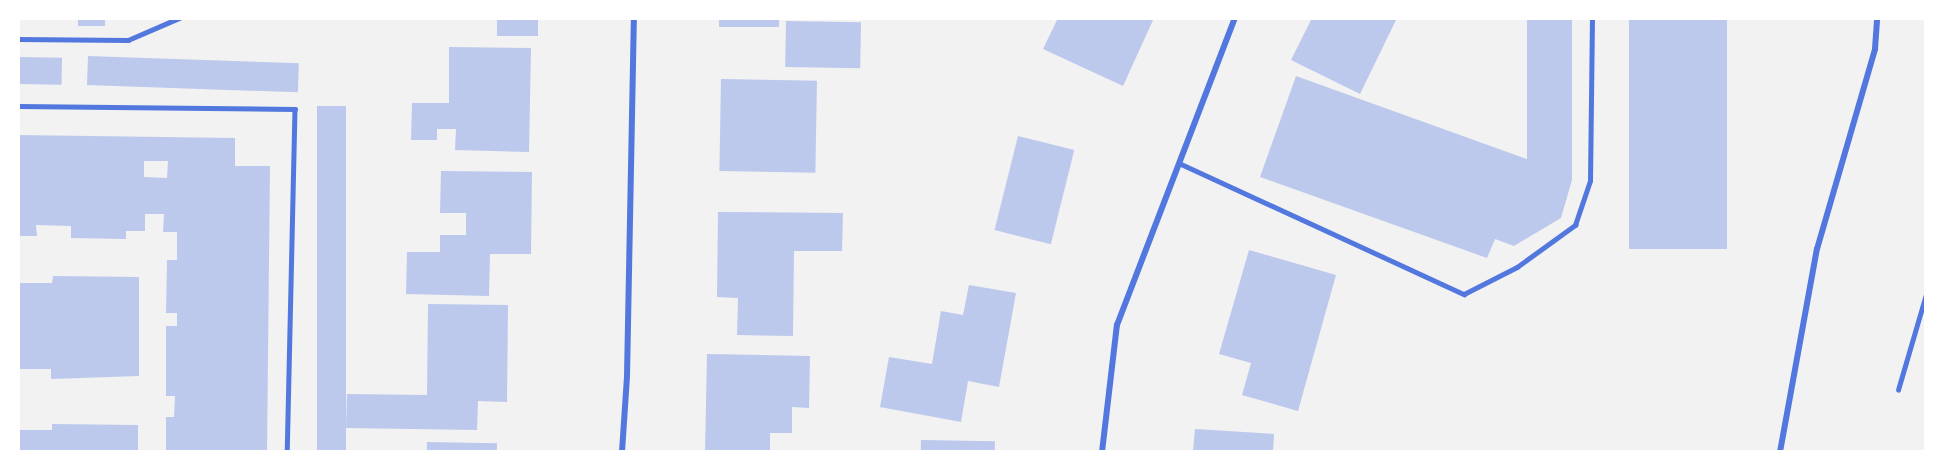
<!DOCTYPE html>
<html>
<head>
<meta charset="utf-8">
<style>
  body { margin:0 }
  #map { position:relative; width:1944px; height:470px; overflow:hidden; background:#f2f2f2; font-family:"Public Sans",sans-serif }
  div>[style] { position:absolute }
  .building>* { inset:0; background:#bdc9ec; transform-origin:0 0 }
  .service>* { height:4.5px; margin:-2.25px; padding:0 2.25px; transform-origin:2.25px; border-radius:2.25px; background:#5277de }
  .minor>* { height:6px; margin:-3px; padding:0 3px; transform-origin:3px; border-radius:3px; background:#5277de }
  span { translate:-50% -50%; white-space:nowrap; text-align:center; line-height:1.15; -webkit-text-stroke:4.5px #fff; paint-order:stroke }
  .frame { position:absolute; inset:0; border:20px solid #fff; pointer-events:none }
</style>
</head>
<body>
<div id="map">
  <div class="building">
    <div style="left:78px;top:18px;width:27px;height:8px"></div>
    <div style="left:497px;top:18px;width:41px;height:18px"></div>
    <div style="left:719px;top:18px;width:60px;height:9px"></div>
    <div style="clip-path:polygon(1058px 18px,1154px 18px,1123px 86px,1043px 49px)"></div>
    <div style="clip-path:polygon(1312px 18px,1397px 18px,1360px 94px,1291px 60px)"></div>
    <div style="clip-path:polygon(1527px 18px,1572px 18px,1572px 180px,1561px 218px,1514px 246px,1495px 239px,1487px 258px,1260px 177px,1296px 76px,1527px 159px)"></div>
    <div style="left:1629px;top:18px;width:98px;height:231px"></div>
    <div style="left:786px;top:21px;width:75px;height:46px;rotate:1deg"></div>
    <div style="clip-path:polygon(449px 47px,531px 48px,529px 152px,455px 150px,456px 129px,437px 129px,437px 140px,411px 140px,412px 103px,449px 103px)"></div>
    <div style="left:88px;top:56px;width:211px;height:29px;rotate:2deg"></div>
    <div style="left:18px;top:57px;width:44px;height:27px;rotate:1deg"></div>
    <div style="left:721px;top:79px;width:96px;height:92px;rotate:1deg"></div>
    <div style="left:317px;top:106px;width:29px;height:346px"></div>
    <div style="clip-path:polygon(evenodd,18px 135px,235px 138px,235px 166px,270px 166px,267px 452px,166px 452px,166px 417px,174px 417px,175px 396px,166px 396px,166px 326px,177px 326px,177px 313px,166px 313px,167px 260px,177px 260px,177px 232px,163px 232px,164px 214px,145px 214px,145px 231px,126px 231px,126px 239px,71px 238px,71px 226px,36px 225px,37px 236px,18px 236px,18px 135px,144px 161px,168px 161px,167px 178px,144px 177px,144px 161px)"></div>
    <div style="left:1018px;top:136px;width:58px;height:97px;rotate:14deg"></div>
    <div style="clip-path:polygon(441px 171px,532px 172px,531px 254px,490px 254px,489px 296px,406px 294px,407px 252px,440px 252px,440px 235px,466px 235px,466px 213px,440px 213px)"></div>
    <div style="clip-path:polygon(718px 212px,843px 213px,842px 251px,794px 251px,793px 336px,737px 335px,738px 298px,717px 297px)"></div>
    <div style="clip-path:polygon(1249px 250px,1336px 275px,1298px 411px,1242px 395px,1251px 363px,1219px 354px)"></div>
    <div style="clip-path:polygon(53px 276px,139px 277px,139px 376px,51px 379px,51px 369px,18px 369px,18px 283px,52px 283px)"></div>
    <div style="clip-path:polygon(969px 285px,1016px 293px,999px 387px,968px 381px,961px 422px,880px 407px,889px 357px,932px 364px,941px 311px,963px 315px)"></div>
    <div style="clip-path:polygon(428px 304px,508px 305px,507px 402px,478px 401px,477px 430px,346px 428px,347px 394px,427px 395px)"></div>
    <div style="clip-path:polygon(707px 354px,810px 356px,809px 408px,792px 407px,792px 433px,770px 433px,770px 452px,705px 452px)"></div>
    <div style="clip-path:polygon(52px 424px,138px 425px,138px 452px,18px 452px,18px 430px,52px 430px)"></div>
    <div style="clip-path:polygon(1195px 429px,1274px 434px,1273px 452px,1193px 452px)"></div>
    <div style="left:921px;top:440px;width:74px;height:12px;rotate:1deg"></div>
    <div style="left:427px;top:442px;width:70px;height:10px;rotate:1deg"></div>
  </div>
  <div class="service">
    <div style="left:18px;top:39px;width:110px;rotate:0.5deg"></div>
    <div style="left:128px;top:40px;width:56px;rotate:-23.3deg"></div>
    <div style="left:18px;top:106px;width:277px;rotate:0.6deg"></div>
    <div style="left:295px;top:109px;width:343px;rotate:91.3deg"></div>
    <div style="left:1179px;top:163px;width:314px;rotate:24.7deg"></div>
    <div style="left:1464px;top:294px;width:59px;rotate:-27deg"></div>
    <div style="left:1517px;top:267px;width:72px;rotate:-35.9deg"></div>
    <div style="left:1575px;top:225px;width:46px;rotate:-71.2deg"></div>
    <div style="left:1590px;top:181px;width:163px;rotate:-89.3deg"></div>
    <div style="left:1898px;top:390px;width:100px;rotate:-73.7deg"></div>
  </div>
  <div class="minor">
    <div style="left:622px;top:452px;width:76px;rotate:-86.2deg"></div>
    <div style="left:627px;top:376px;width:358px;rotate:-88.9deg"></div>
    <div style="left:1102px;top:452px;width:128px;rotate:-83.3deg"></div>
    <div style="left:1117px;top:325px;width:329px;rotate:-69deg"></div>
    <div style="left:1780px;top:452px;width:206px;rotate:-79.7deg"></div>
    <div style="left:1817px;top:249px;width:208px;rotate:-73.8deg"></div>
    <div style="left:1875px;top:49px;width:31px;rotate:-86deg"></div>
  </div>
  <div class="frame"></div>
</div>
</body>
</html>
